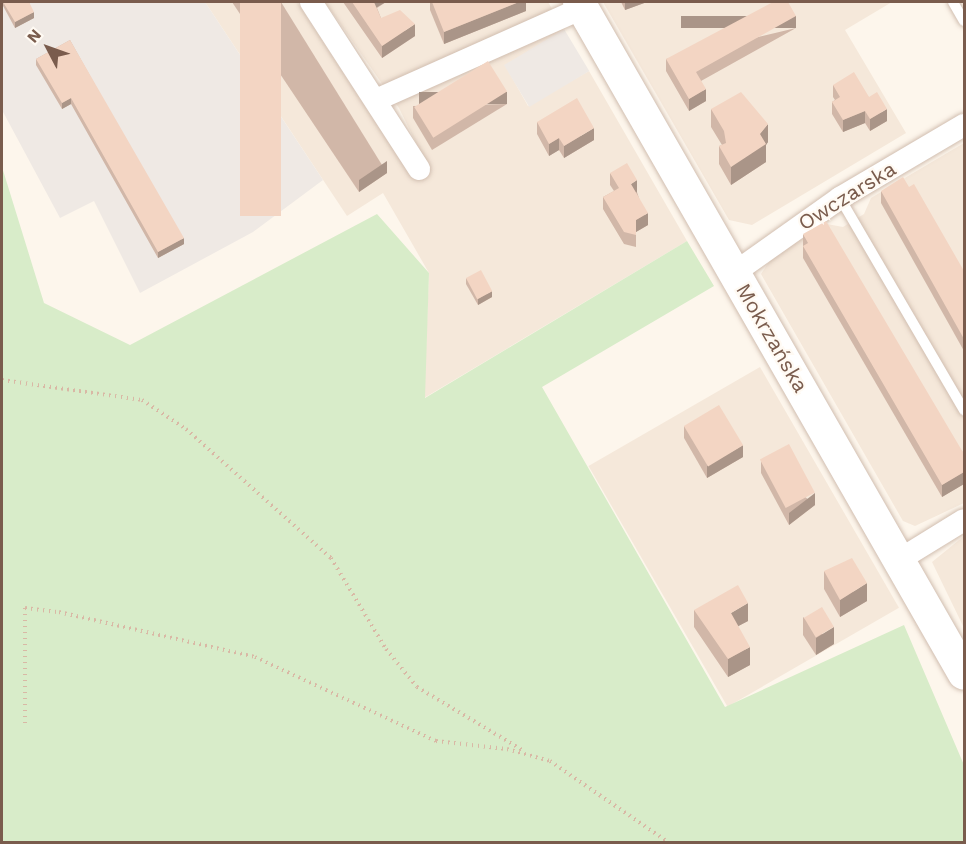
<!DOCTYPE html>
<html>
<head>
<meta charset="utf-8">
<style>
  body { margin:0 }
  #map { position:relative; width:966px; height:844px; overflow:hidden; background:#fdf6ec; font-family:"Work Sans",sans-serif }
  div>[style] { position:absolute }
  .residential>* { inset:0; background:#f5e8da; transform-origin:0 0 }
  .industrial>* { inset:0; background:#efe9e4; transform-origin:0 0 }
  .green>* { inset:0; background:#d8ecc9 }
  .path>* { height:4px; margin-top:-2px; transform-origin:0; background:repeating-linear-gradient(90deg,#d9b8a5 0 1.5px,transparent 0 6px) }
  .roads { filter:drop-shadow(0 0 2px #d1beb0) drop-shadow(0 0 2px #d1beb0) }
  .lane>* { height:10px; margin:-5px; padding:0 5px; transform-origin:5px; border-radius:5px; background:#fff }
  .street>* { height:22px; margin:-11px; padding:0 11px; transform-origin:11px; border-radius:11px; background:#fff }
  .secondary>* { height:32px; margin:-16px; padding:0 16px; transform-origin:16px; border-radius:16px; background:#fff }
  .wall>* { inset:0; background:#d1b7a8 }
  .shaded-wall>* { inset:0; background:#aa9588; transform-origin:0 0 }
  .building>* { inset:0; background:#f3d5c3; transform-origin:0 0 }
  span { translate:-50% -50%; white-space:nowrap; text-align:center; line-height:1.15; -webkit-text-stroke:4.5px #fffaf3; paint-order:stroke }
  .street-label { font-size:21px; color:#7a5c4d }
  .frame { position:absolute; inset:0; border:3px solid #7a5c4d; pointer-events:none }
  .north { position:absolute; left:18px; top:18px; width:60px; height:60px; -webkit-text-stroke:4px #fffaf3; paint-order:stroke; rotate:311deg; font-size:16px; font-weight:700; line-height:24px; text-align:center; color:#7a5c4d }
  .north::after { content:''; display:block; margin:auto; width:21px; height:27px; background:#7a5c4d; clip-path:polygon(50% 0,100% 100%,50% 72%,0 100%) }
</style>
</head>
<body>
<div id="map">
  <div class="residential">
    <div style="clip-path:polygon(205px 2px,297px 2px,411px 177px,428px 167px,399px 108px,325px 2px,548px 2px,564px 29px,506px 67px,528px 106px,589px 71px,687px 241px,424px 398px,429px 273px,383px 193px,347px 216px)"></div>
    <div style="clip-path:polygon(603px 2px,892px 2px,845px 30px,906px 133px,752px 225px,729px 220px)"></div>
    <div style="clip-path:polygon(964px 143px,964px 503px,915px 526px,903px 521px,761px 274px,773px 256px,827px 224px,843px 227px,854px 220px,864px 214px,871px 198px)"></div>
    <div style="left:760px;top:367px;width:278px;height:198px;rotate:60deg"></div>
    <div style="clip-path:polygon(964px 536px,964px 628px,932px 562px)"></div>
  </div>
  <div class="industrial">
    <div style="clip-path:polygon(2px 2px,205px 2px,323px 180px,253px 232px,140px 293px,94px 201px,60px 218px,2px 110px)"></div>
    <div style="left:564px;top:29px;width:49px;height:70px;rotate:59deg"></div>
  </div>
  <div class="green">
    <div style="clip-path:polygon(2px 167px,44px 303px,130px 345px,377px 214px,429px 273px,425px 398px,687px 241px,714px 286px,542px 387px,725px 707px,904px 625px,964px 765px,964px 842px,2px 842px)"></div>
  </div>
  <div class="path">
    <div style="left:2px;top:380px;width:141px;rotate:8.1deg"></div>
    <div style="left:142px;top:400px;width:53px;rotate:33.4deg"></div>
    <div style="left:186px;top:429px;width:194px;rotate:41.7deg"></div>
    <div style="left:331px;top:558px;width:106px;rotate:58.9deg"></div>
    <div style="left:386px;top:649px;width:49px;rotate:50.8deg"></div>
    <div style="left:417px;top:687px;width:125px;rotate:30.9deg"></div>
    <div style="left:25px;top:723px;width:115px;rotate:-90deg"></div>
    <div style="left:25px;top:608px;width:34px;rotate:7deg"></div>
    <div style="left:59px;top:612px;width:201px;rotate:12.9deg"></div>
    <div style="left:255px;top:657px;width:200px;rotate:24.9deg"></div>
    <div style="left:436px;top:741px;width:71px;rotate:6.4deg"></div>
    <div style="left:507px;top:749px;width:45px;rotate:15.6deg"></div>
    <div style="left:550px;top:761px;width:143px;rotate:34.5deg"></div>
  </div>
  <div class="roads">
    <div class="lane">
      <div style="left:953px;top:2px;width:22px;rotate:60deg"></div>
      <div style="left:840px;top:198px;width:246px;rotate:59.7deg"></div>
    </div>
    <div class="street">
      <div style="left:311px;top:2px;width:199px;rotate:57.1deg"></div>
      <div style="left:376px;top:100px;width:227px;rotate:-24deg"></div>
      <div style="left:734px;top:273px;width:130px;rotate:-35.3deg"></div>
      <div style="left:840px;top:198px;width:144px;rotate:-30.5deg"></div>
      <div style="left:899px;top:560px;width:76px;rotate:-31.6deg"></div>
    </div>
    <div class="secondary">
      <div style="left:579px;top:2px;width:774px;rotate:60.19deg"></div>
    </div>
  </div>
  <div class="wall">
    <div style="clip-path:polygon(2px 2px,29px 2px,34px 18px,15px 28px,2px 4px)"></div>
    <div style="clip-path:polygon(232px 2px,281px 2px,387px 173px,359px 192px)"></div>
    <div style="clip-path:polygon(343px 2px,386px 2px,377px 8px,381px 18px,415px 36px,382px 58px)"></div>
    <div style="clip-path:polygon(430px 2px,526px 2px,526px 11px,444px 44px,430px 10px)"></div>
    <div style="clip-path:polygon(621px 2px,647px 2px,625px 10px)"></div>
    <div style="clip-path:polygon(796px 28px,701px 81px,706px 101px,689px 111px,666px 71px,666px 59px)"></div>
    <div style="clip-path:polygon(70px 40px,184px 244px,158px 258px,71px 104px,62px 109px,36px 65px,36px 59px)"></div>
    <div style="clip-path:polygon(833px 85px,869px 97px,887px 121px,870px 131px,865px 123px,843px 132px,832px 114px,832px 102px,835px 100px,833px 97px)"></div>
    <div style="clip-path:polygon(507px 104px,432px 150px,413px 118px,413px 106px)"></div>
    <div style="clip-path:polygon(711px 109px,768px 142px,766px 145px,766px 162px,731px 185px,719px 164px,719px 146px,722px 145px,711px 127px)"></div>
    <div style="clip-path:polygon(537px 122px,594px 140px,564px 158px,559px 150px,549px 156px,537px 134px)"></div>
    <div style="clip-path:polygon(610px 173px,637px 192px,648px 225px,636px 232px,636px 247px,624px 244px,603px 209px,603px 197px,614px 191px,610px 185px)"></div>
    <div style="clip-path:polygon(881px 191px,964px 271px,964px 351px,881px 203px)"></div>
    <div style="clip-path:polygon(803px 234px,964px 454px,964px 484px,942px 497px,803px 258px)"></div>
    <div style="clip-path:polygon(466px 278px,492px 297px,478px 305px,466px 284px)"></div>
    <div style="clip-path:polygon(684px 426px,743px 457px,707px 478px,684px 438px)"></div>
    <div style="clip-path:polygon(761px 461px,815px 505px,789px 525px,761px 473px)"></div>
    <div style="clip-path:polygon(824px 571px,867px 601px,840px 617px,824px 589px)"></div>
    <div style="clip-path:polygon(694px 610px,748px 621px,738px 626px,750px 665px,728px 677px,694px 627px)"></div>
    <div style="clip-path:polygon(803px 617px,834px 644px,816px 655px,803px 635px)"></div>
  </div>
  <div class="shaded-wall">
    <div style="clip-path:polygon(372px 2px,386px 2px,372px 10px)"></div>
    <div style="clip-path:polygon(519px 2px,526px 2px,526px 11px,444px 44px,444px 32px)"></div>
    <div style="clip-path:polygon(625px 2px,647px 2px,625px 10px)"></div>
    <div style="clip-path:polygon(34px 12px,34px 18px,15px 28px,15px 22px)"></div>
    <div style="left:796px;top:16px;width:12px;height:115px;rotate:90deg"></div>
    <div style="clip-path:polygon(415px 24px,415px 36px,382px 58px,382px 46px)"></div>
    <div style="clip-path:polygon(706px 89px,706px 101px,689px 111px,689px 99px)"></div>
    <div style="left:507px;top:92px;width:12px;height:88px;rotate:90deg"></div>
    <div style="clip-path:polygon(71px 98px,71px 104px,62px 109px,62px 103px)"></div>
    <div style="clip-path:polygon(887px 109px,887px 121px,870px 131px,870px 119px)"></div>
    <div style="clip-path:polygon(865px 111px,865px 123px,843px 132px,843px 120px)"></div>
    <div style="clip-path:polygon(768px 124px,768px 142px,766px 145px,766px 162px,731px 185px,731px 167px)"></div>
    <div style="clip-path:polygon(594px 128px,594px 140px,564px 158px,564px 146px)"></div>
    <div style="clip-path:polygon(559px 138px,559px 150px,549px 156px,549px 144px)"></div>
    <div style="clip-path:polygon(387px 161px,387px 173px,359px 192px,359px 180px)"></div>
    <div style="clip-path:polygon(637px 180px,637px 192px,631px 196px,631px 184px)"></div>
    <div style="clip-path:polygon(648px 213px,648px 225px,636px 232px,636px 220px)"></div>
    <div style="clip-path:polygon(184px 238px,184px 244px,158px 258px,158px 252px)"></div>
    <div style="clip-path:polygon(492px 291px,492px 297px,478px 305px,478px 299px)"></div>
    <div style="clip-path:polygon(743px 445px,743px 457px,707px 478px,707px 466px)"></div>
    <div style="clip-path:polygon(964px 472px,964px 484px,942px 497px,942px 485px)"></div>
    <div style="clip-path:polygon(815px 493px,815px 505px,789px 525px,789px 513px)"></div>
    <div style="clip-path:polygon(867px 583px,867px 601px,840px 617px,840px 600px)"></div>
    <div style="clip-path:polygon(748px 603px,748px 621px,731px 630px,731px 613px)"></div>
    <div style="clip-path:polygon(834px 627px,834px 644px,816px 655px,816px 638px)"></div>
    <div style="clip-path:polygon(750px 647px,750px 665px,728px 677px,728px 659px)"></div>
  </div>
  <div class="building">
    <div style="clip-path:polygon(3px 2px,29px 2px,34px 12px,15px 22px)"></div>
    <div style="left:240px;top:2px;width:41px;height:214px"></div>
    <div style="clip-path:polygon(352px 2px,374px 2px,381px 18px,400px 10px,415px 24px,382px 46px)"></div>
    <div style="clip-path:polygon(432px 2px,519px 2px,444px 32px)"></div>
    <div style="clip-path:polygon(773px 2px,788px 2px,796px 16px,696px 72px,706px 89px,689px 99px,666px 59px)"></div>
    <div style="clip-path:polygon(70px 40px,184px 238px,158px 252px,71px 98px,62px 103px,36px 59px)"></div>
    <div style="left:488px;top:61px;width:36px;height:87px;rotate:58deg"></div>
    <div style="clip-path:polygon(854px 72px,869px 97px,877px 92px,887px 109px,870px 119px,865px 111px,843px 120px,832px 102px,840px 97px,833px 85px)"></div>
    <div style="clip-path:polygon(741px 92px,768px 124px,760px 134px,766px 144px,731px 167px,719px 146px,726px 143px,724px 131px,711px 109px)"></div>
    <div style="clip-path:polygon(577px 98px,594px 128px,564px 146px,559px 138px,549px 144px,537px 122px)"></div>
    <div style="clip-path:polygon(627px 163px,637px 180px,631px 184px,648px 213px,636px 220px,636px 235px,624px 232px,603px 197px,619px 188px,610px 173px)"></div>
    <div style="clip-path:polygon(903px 177px,909px 187px,914px 184px,964px 271px,964px 339px,881px 191px)"></div>
    <div style="clip-path:polygon(826px 221px,964px 454px,964px 472px,942px 485px,803px 246px,808px 243px,803px 234px)"></div>
    <div style="left:481px;top:270px;width:24px;height:17px;rotate:62deg"></div>
    <div style="left:719px;top:405px;width:47px;height:41px;rotate:59deg"></div>
    <div style="left:789px;top:444px;width:55px;height:33px;rotate:62deg"></div>
    <div style="clip-path:polygon(852px 558px,867px 583px,840px 600px,824px 571px)"></div>
    <div style="clip-path:polygon(738px 585px,748px 603px,731px 613px,750px 647px,728px 659px,694px 610px)"></div>
    <div style="left:822px;top:607px;width:23px;height:21px;rotate:59deg"></div>
  </div>
  <div class="street-label">
    <span style="left:847px;top:196px;rotate:-32deg">Owczarska</span>
    <span style="left:772px;top:338px;rotate:60deg">Mokrzańska</span>
  </div>
  <div class="frame"></div>
  <div class="north">N</div>
</div>
</body>
</html>
